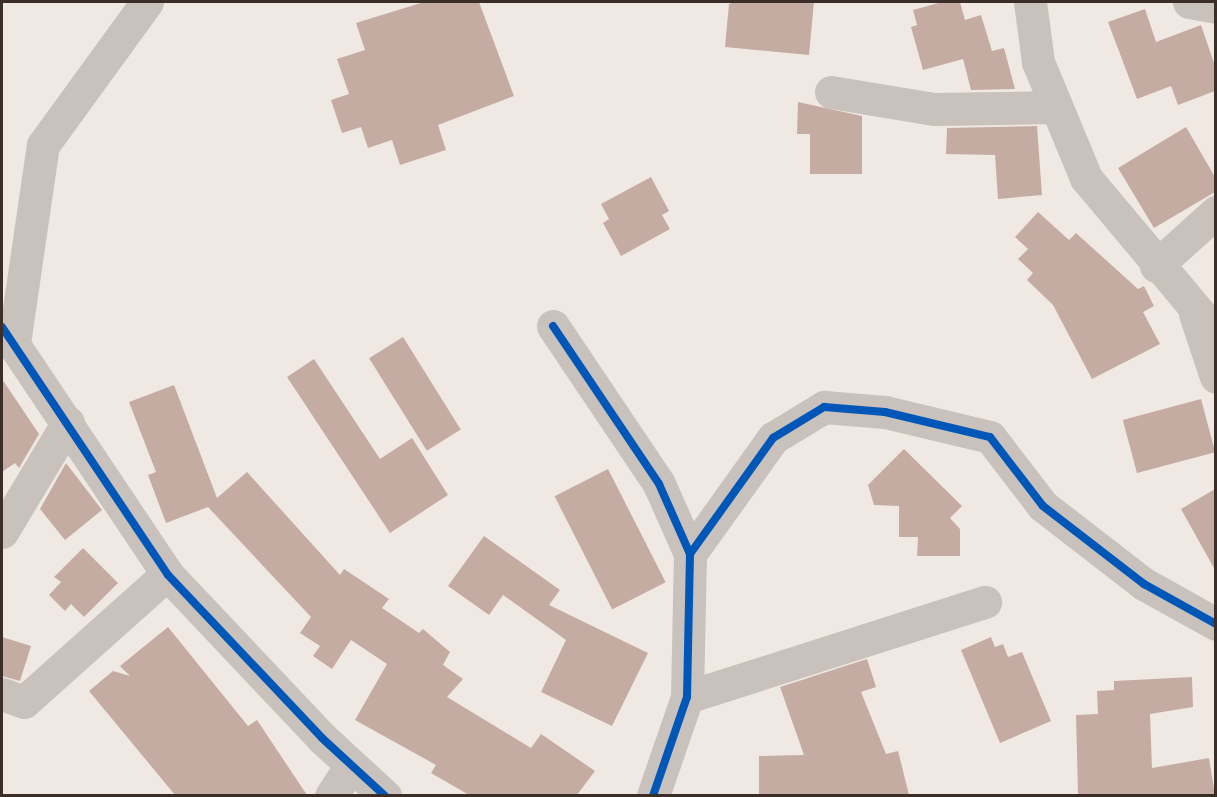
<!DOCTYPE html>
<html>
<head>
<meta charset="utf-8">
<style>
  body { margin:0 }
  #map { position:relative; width:1217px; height:797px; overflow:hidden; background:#f0e9e3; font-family:Roboto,sans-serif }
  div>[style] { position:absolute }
  .building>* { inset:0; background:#c5aca3; transform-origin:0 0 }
  .street>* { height:33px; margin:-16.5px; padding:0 16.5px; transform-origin:16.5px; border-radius:16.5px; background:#c9c1bb }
  .cycleway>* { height:8px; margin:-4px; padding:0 4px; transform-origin:4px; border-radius:4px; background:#0057b8 }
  span { translate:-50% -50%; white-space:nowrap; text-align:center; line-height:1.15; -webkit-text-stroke:4.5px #fcf4eb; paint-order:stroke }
  .frame { position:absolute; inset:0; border:3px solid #3b2e29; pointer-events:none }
</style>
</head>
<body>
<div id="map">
  <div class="building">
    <div style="clip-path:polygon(424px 2px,479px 2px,514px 96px,438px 125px,446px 150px,400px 165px,392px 140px,368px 148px,361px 127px,342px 133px,331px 100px,349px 94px,337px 59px,365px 50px,356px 23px)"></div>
    <div style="clip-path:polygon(734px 2px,814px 2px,809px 55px,725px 47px,729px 4px)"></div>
    <div style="clip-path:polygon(942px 2px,960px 2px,965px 20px,981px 15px,992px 51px,1004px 48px,1015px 89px,971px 90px,963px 59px,923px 70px,911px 27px,917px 25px,913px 10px)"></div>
    <div style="clip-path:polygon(1145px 9px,1156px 42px,1201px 25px,1215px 66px,1215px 91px,1178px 105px,1171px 86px,1137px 99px,1108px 22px)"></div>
    <div style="clip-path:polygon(798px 102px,862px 116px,862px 174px,810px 174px,810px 134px,797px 134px)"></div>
    <div style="clip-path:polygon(1037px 126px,1042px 195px,998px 199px,995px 155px,946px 154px,947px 128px)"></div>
    <div style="clip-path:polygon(1186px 127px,1215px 177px,1215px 192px,1154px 228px,1118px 168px)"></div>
    <div style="clip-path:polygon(651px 177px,669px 211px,662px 215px,670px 229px,621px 256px,603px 223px,609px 219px,601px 204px)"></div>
    <div style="clip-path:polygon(1038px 212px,1069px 240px,1076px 233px,1138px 289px,1144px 286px,1154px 306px,1143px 312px,1160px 344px,1092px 379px,1053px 305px,1027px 280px,1033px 273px,1018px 259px,1028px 249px,1015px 237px)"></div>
    <div style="left:403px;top:337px;width:109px;height:40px;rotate:58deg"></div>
    <div style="clip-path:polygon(314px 359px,380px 459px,412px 438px,448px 495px,390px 533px,287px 377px)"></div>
    <div style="clip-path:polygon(2px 379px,39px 434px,19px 468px,15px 463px,2px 472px)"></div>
    <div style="clip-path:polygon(174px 385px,217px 498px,247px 472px,340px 575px,344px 569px,389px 599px,382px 608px,419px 633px,423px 629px,450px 652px,443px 665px,463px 679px,447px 697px,531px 748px,541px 734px,595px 771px,577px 795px,469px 795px,431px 773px,436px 765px,355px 720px,387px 664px,351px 640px,332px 669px,313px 656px,320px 646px,300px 633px,311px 617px,208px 507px,166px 523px,148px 475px,156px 472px,129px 402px)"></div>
    <div style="left:1201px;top:399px;width:55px;height:81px;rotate:75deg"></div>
    <div style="clip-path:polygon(904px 449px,962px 506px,950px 518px,960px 529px,960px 556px,917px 556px,918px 537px,899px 537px,899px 506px,874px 505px,868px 485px)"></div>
    <div style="clip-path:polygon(66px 463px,102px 510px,65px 540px,40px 509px)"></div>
    <div style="left:608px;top:469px;width:127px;height:60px;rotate:63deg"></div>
    <div style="clip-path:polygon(1215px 489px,1215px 570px,1181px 509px)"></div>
    <div style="clip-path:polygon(484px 536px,560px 590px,549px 605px,648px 653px,612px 726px,541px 692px,566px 640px,503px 595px,489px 615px,448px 586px)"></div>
    <div style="clip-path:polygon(83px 548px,118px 583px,84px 617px,71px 604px,65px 611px,49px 595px,61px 582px,54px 577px)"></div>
    <div style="clip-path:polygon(168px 627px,248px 726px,257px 720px,307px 795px,175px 795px,89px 691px,113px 671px,130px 676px,120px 666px)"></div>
    <div style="clip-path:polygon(2px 637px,31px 646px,20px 681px,2px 676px)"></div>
    <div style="clip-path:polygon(991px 637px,995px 647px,1003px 644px,1008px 657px,1022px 652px,1051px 721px,1000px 743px,961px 650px)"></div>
    <div style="clip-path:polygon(867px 659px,876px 687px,861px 692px,886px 754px,898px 751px,909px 795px,759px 795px,759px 756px,804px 755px,780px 687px)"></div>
    <div style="clip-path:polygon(1192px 677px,1193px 707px,1150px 714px,1152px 768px,1209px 758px,1215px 795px,1078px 795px,1076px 715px,1098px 714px,1097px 691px,1114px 690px,1114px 681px)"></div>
  </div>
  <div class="street">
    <div style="left:1030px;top:2px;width:61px;rotate:82.4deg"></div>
    <div style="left:1038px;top:62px;width:126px;rotate:67.5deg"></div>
    <div style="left:1086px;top:178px;width:202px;rotate:50deg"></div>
    <div style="left:1189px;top:2px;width:27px;rotate:10deg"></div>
    <div style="left:831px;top:92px;width:104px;rotate:9.4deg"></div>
    <div style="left:934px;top:109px;width:122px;rotate:-0.9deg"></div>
    <div style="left:1156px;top:266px;width:81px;rotate:-42deg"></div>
    <div style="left:1195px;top:314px;width:66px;rotate:71.6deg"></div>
    <div style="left:553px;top:326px;width:190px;rotate:56.1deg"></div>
    <div style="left:659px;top:484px;width:77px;rotate:66.1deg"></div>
    <div style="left:690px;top:554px;width:143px;rotate:91.2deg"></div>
    <div style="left:687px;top:697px;width:105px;rotate:109deg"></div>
    <div style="left:2px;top:327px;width:298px;rotate:56.2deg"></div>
    <div style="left:168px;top:575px;width:224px;rotate:46.6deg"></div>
    <div style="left:322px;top:738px;width:86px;rotate:42.6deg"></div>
    <div style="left:14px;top:343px;width:200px;rotate:-81.7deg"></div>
    <div style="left:43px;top:145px;width:177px;rotate:-54deg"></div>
    <div style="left:2px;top:532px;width:128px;rotate:-59deg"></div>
    <div style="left:690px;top:554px;width:143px;rotate:-54.4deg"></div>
    <div style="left:773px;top:438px;width:60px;rotate:-31.3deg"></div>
    <div style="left:824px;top:407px;width:61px;rotate:4.7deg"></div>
    <div style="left:885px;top:412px;width:108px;rotate:13.4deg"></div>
    <div style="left:990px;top:437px;width:87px;rotate:52.5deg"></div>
    <div style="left:1043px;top:506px;width:128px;rotate:37.7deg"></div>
    <div style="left:1144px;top:584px;width:82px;rotate:29.1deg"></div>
    <div style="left:2px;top:694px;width:23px;rotate:20deg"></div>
    <div style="left:24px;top:702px;width:192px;rotate:-41.8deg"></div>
    <div style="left:687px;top:697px;width:313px;rotate:-17.7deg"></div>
    <div style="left:331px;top:796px;width:37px;rotate:-57deg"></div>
  </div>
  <div class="cycleway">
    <div style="left:553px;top:326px;width:190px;rotate:56.1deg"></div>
    <div style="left:659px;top:484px;width:77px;rotate:66.1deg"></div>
    <div style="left:690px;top:554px;width:143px;rotate:91.2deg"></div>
    <div style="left:687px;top:697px;width:105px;rotate:109deg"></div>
    <div style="left:2px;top:327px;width:298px;rotate:56.2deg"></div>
    <div style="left:168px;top:575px;width:224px;rotate:46.6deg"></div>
    <div style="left:322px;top:738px;width:86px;rotate:42.6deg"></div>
    <div style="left:690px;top:554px;width:143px;rotate:-54.4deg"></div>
    <div style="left:773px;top:438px;width:60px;rotate:-31.3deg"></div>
    <div style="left:824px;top:407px;width:61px;rotate:4.7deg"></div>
    <div style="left:885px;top:412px;width:108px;rotate:13.4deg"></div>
    <div style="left:990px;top:437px;width:87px;rotate:52.5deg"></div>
    <div style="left:1043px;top:506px;width:128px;rotate:37.7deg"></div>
    <div style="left:1144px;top:584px;width:82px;rotate:29.1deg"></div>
  </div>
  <div class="frame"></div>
</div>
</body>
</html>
